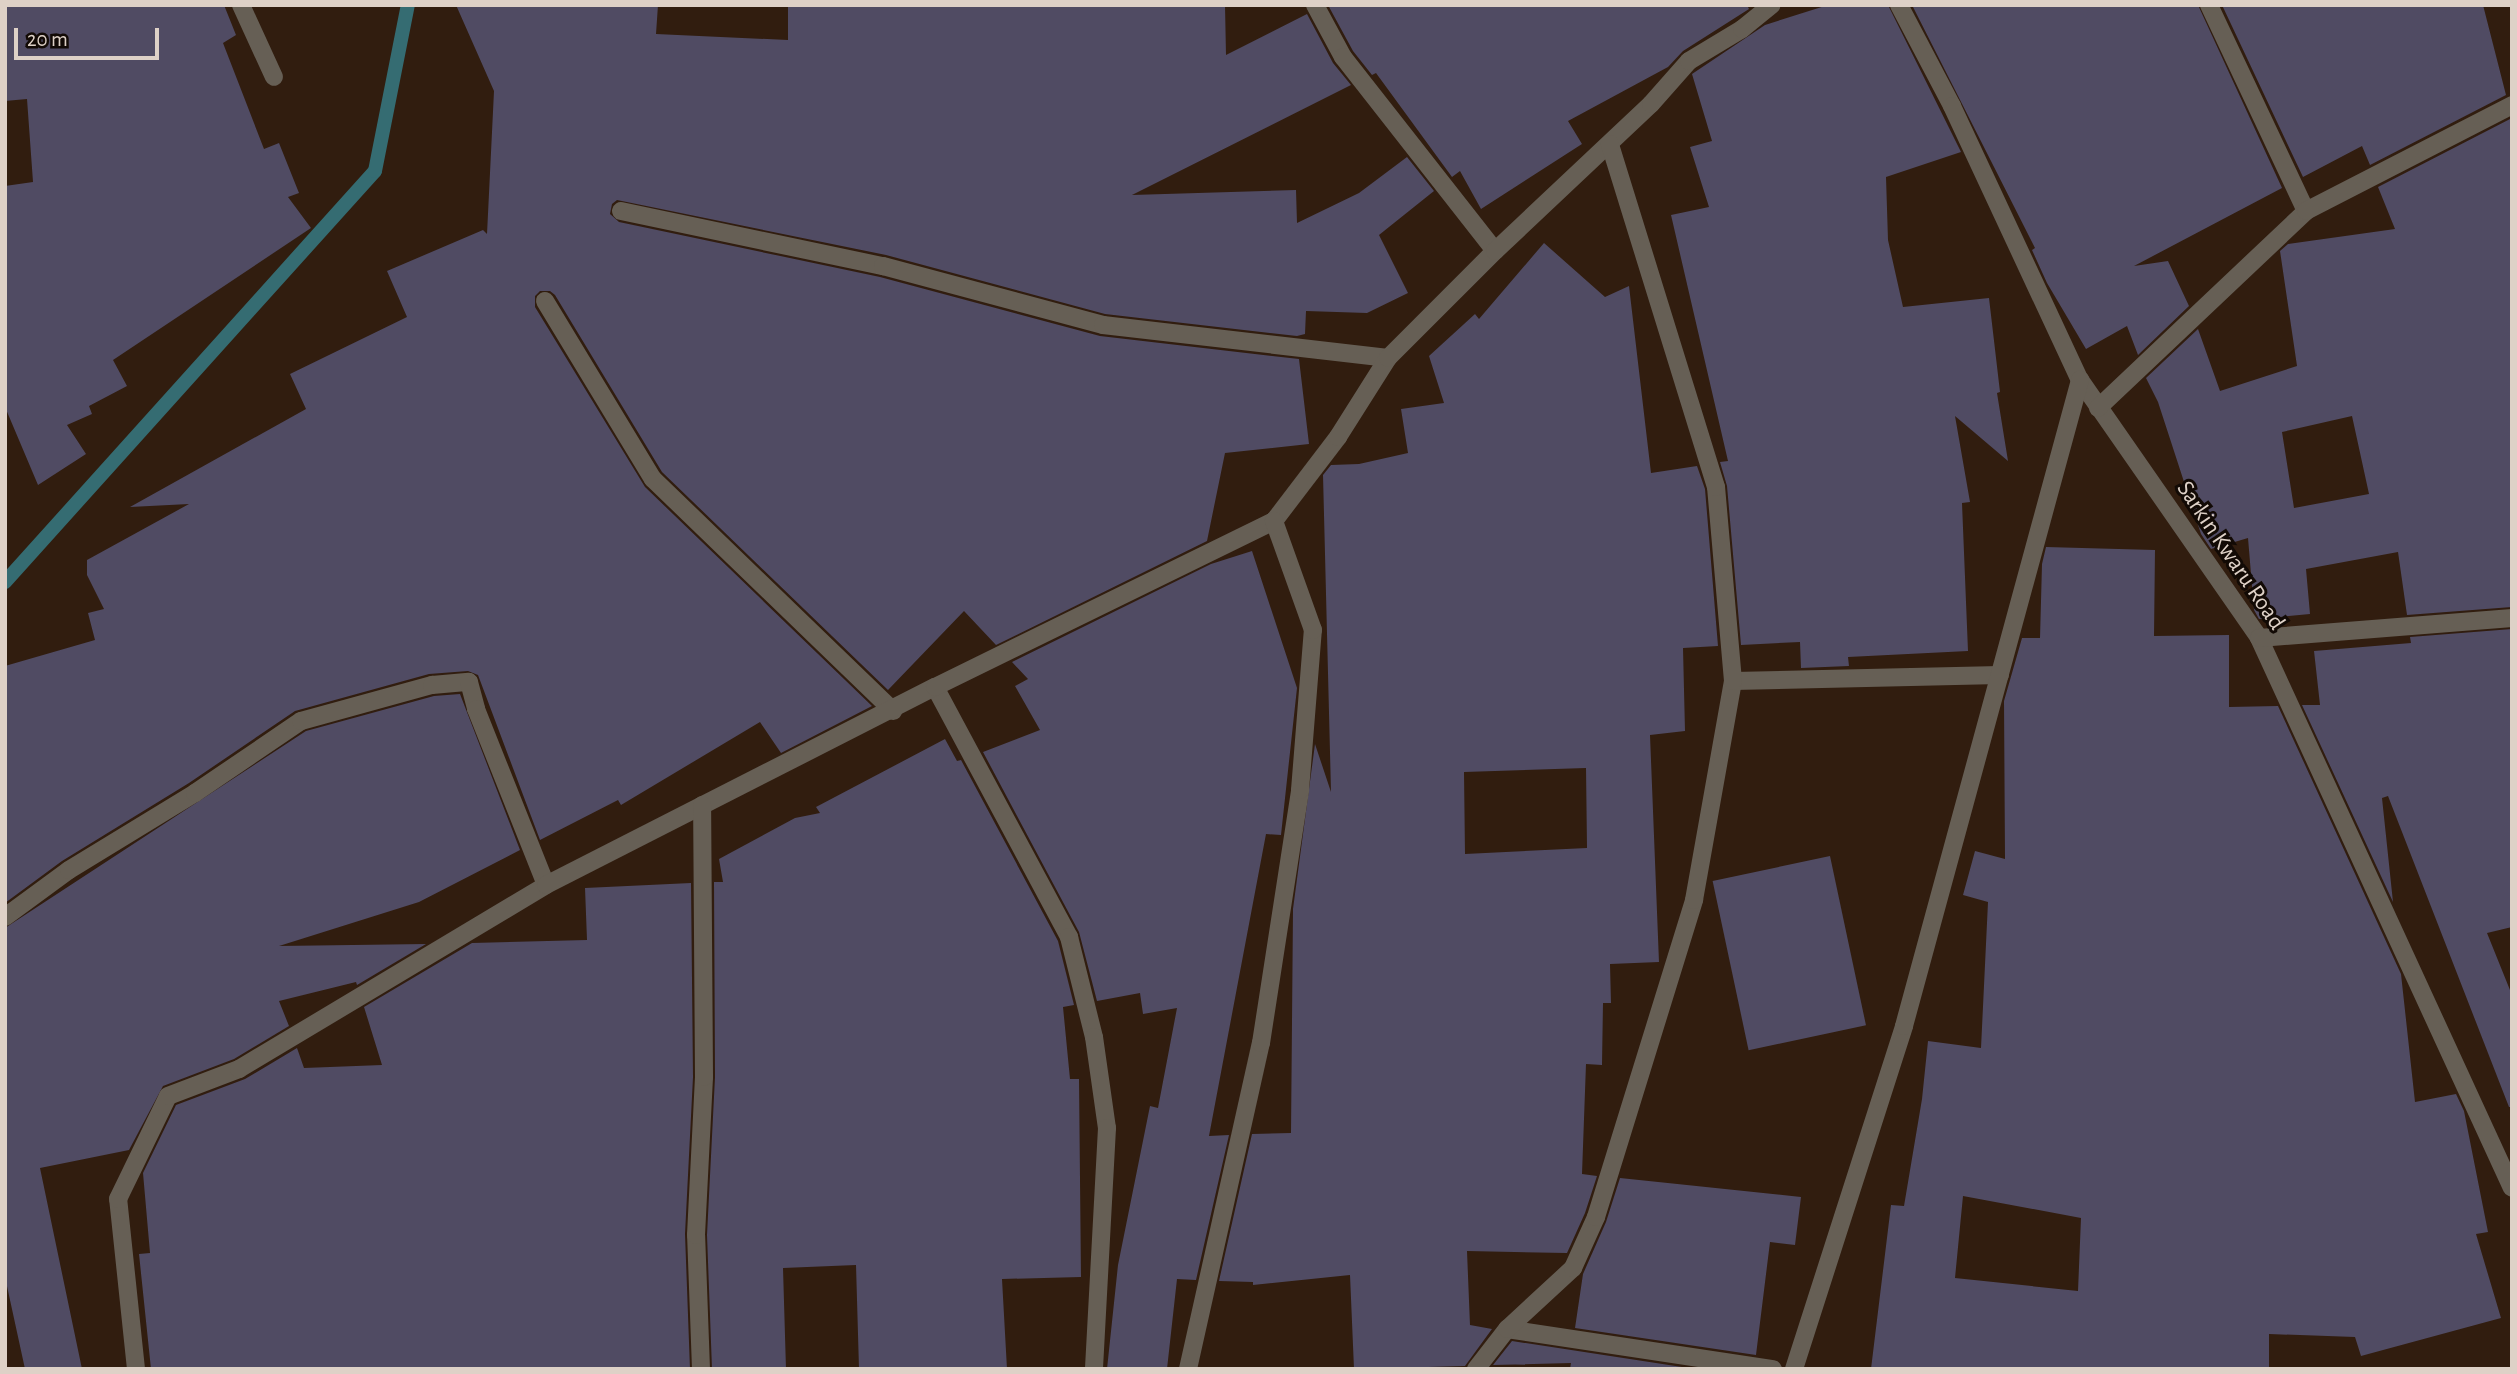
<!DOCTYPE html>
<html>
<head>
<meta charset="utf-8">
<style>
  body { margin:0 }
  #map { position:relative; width:2517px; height:1374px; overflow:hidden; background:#311d0f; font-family:"Alegreya Sans",sans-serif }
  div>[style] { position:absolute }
  .stream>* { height:14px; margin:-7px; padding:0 7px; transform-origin:7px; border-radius:7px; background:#356c72 }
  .building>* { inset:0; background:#504b63; transform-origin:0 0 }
  .minor>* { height:18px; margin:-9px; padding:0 9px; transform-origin:9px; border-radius:9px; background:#665f55 }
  span { translate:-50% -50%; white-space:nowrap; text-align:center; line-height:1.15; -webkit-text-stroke:6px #120a05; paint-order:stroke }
  .street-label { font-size:24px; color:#ded1c7 }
  .frame { position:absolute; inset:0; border:7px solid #ded1c7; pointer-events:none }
  .scale { position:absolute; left:14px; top:28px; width:145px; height:32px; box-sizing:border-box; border:4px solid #ded1c7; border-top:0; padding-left:9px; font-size:21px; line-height:24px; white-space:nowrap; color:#ded1c7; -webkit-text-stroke:5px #120a05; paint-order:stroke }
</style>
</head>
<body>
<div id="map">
  <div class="stream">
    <div style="left:5px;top:582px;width:553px;rotate:-48.01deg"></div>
    <div style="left:375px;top:171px;width:169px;rotate:-78.8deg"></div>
  </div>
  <div class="building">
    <div style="clip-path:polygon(5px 5px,224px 5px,236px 35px,223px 43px,264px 149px,279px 143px,299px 193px,288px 197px,311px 228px,113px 360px,127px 386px,89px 406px,92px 414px,67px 425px,86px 454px,38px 485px,5px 407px,5px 186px,33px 182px,27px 99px,5px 101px)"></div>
    <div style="clip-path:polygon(456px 5px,658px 5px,656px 34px,788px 40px,788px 5px,1225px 5px,1226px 55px,1307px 14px,1333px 63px,1351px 85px,1132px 195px,1296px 190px,1297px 223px,1359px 193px,1407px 157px,1434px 191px,1379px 235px,1408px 293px,1367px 313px,1306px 311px,1305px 334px,1297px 336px,1105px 314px,886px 255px,617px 200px,612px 204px,610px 214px,619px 222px,880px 277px,1100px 336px,1299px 359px,1309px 444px,1225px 453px,1207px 541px,996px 645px,964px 611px,888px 690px,662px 472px,555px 295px,550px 291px,540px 291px,535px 296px,535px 307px,645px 487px,872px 706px,781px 753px,760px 722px,621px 805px,618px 800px,540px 840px,478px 675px,468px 671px,429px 674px,295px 711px,189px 783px,62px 861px,5px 903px,5px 666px,95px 640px,88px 613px,104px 609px,87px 575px,87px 560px,189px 504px,130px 507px,306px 409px,290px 374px,407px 317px,387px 271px,483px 230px,487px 234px,494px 91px)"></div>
    <div style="clip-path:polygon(1328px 5px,1747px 5px,1749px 9px,1683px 51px,1668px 67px,1568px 121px,1582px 144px,1481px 209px,1460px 171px,1452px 177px,1376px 73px,1372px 75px,1353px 51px)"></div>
    <div style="clip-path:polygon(1828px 5px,1888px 5px,1961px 152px,1886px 177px,1888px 240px,1903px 307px,1989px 298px,2000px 392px,1997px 393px,2008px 461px,1955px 416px,1970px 502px,1962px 503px,1968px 651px,1848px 657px,1849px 666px,1801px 668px,1800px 642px,1741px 645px,1727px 486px,1720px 462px,1728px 461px,1671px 215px,1709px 207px,1690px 147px,1712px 141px,1692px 74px,1765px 25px)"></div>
    <div style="clip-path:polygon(1912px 5px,2198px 5px,2282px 188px,2134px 266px,2168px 261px,2189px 306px,2138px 355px,2127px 326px,2086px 349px,2047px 283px,2032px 250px,2035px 248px)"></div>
    <div style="clip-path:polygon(2222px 5px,2483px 5px,2506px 95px,2370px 165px,2362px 146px,2303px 177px)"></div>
    <div style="clip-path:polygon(evenodd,2512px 118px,2512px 607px,2407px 615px,2398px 552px,2306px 569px,2310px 614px,2259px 619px,2254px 610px,2248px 538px,2211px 549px,2201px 534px,2158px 402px,2146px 378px,2198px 329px,2220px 391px,2297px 366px,2280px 251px,2288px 244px,2395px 229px,2378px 187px,2512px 118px,2352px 416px,2369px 494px,2294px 508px,2282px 432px,2352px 416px)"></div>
    <div style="clip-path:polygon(evenodd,1544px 243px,1605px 297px,1629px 286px,1651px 473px,1697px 466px,1705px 489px,1718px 646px,1683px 648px,1685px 731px,1650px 735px,1659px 962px,1610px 964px,1611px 1003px,1603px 1003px,1602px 1065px,1586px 1064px,1582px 1174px,1597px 1176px,1585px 1213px,1567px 1253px,1467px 1251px,1470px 1325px,1492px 1329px,1465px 1366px,1354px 1369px,1350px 1275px,1253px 1285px,1253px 1282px,1219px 1281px,1252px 1134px,1291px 1133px,1293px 909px,1315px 744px,1331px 792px,1323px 475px,1331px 465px,1359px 464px,1408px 453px,1401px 409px,1444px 403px,1429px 356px,1475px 314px,1479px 319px,1544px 243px,1586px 768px,1587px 848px,1465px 854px,1464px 772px,1586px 768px)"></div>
    <div style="clip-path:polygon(evenodd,2046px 547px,2155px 550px,2154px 636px,2229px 635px,2229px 707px,2278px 706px,2401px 974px,2415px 1102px,2456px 1094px,2464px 1111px,2488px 1232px,2476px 1234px,2501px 1318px,2361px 1356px,2355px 1337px,2269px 1334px,2269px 1369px,1871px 1369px,1891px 1205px,1904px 1206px,1922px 1099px,1928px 1041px,1981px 1048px,1988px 902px,1963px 895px,1975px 851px,2005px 859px,2004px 701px,2022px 638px,2040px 638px,2042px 564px,2046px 547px,1963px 1196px,2081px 1218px,2078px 1291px,1955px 1278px,1963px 1196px)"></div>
    <div style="clip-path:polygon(1252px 551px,1297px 688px,1281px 835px,1266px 834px,1209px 1136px,1229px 1135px,1196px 1280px,1177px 1279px,1167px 1369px,1107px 1369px,1118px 1265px,1150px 1106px,1158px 1108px,1177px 1008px,1143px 1014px,1140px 993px,1097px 1001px,1079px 932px,983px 752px,1040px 730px,1015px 686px,1028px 679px,1012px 662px,1211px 564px)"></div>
    <div style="clip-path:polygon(2512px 629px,2512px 927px,2487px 933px,2512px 995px,2512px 1107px,2509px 1107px,2388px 796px,2382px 798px,2393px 902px,2302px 705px,2320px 705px,2314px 651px,2411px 643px,2410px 637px)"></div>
    <div style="clip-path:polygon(460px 694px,520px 850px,419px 902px,279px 946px,426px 944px,357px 985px,356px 982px,279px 1001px,289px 1026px,234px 1059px,163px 1086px,129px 1150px,40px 1168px,82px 1369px,25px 1369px,5px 1277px,5px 928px,306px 731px,434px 696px)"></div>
    <div style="clip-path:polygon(945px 739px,957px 761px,961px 760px,1058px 941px,1074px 1005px,1063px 1007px,1070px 1079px,1079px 1079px,1081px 1277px,1002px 1279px,1007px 1369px,859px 1369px,856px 1265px,783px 1268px,786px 1369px,712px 1369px,707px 1235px,715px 1077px,714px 882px,723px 882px,719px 859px,795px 818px,820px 813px,816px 807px)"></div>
    <div style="left:1830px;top:856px;width:173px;height:120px;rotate:78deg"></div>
    <div style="clip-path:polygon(691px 883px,693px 1077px,685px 1234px,690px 1369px,151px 1369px,139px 1254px,150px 1253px,143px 1173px,176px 1105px,245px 1079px,297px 1048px,304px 1068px,382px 1065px,364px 1007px,472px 943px,587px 940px,585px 888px)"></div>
    <div style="clip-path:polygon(1620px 1178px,1801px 1197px,1795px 1245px,1770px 1242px,1756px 1355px,1575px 1328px,1583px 1274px,1606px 1222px)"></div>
    <div style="clip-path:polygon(1512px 1341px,1695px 1369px,1570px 1369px,1571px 1363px,1493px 1365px)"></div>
  </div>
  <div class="minor">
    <div style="left:241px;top:5px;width:79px;rotate:65.4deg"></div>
    <div style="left:1315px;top:5px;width:59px;rotate:61.7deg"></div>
    <div style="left:1343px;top:57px;width:246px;rotate:51.9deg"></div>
    <div style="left:1899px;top:5px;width:114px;rotate:62.3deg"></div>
    <div style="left:1952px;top:106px;width:302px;rotate:65deg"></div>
    <div style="left:2080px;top:380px;width:314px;rotate:55.2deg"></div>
    <div style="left:2259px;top:638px;width:605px;rotate:65.3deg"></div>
    <div style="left:2209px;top:5px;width:228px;rotate:64.8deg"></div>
    <div style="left:621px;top:211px;width:268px;rotate:11.9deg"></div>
    <div style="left:883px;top:266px;width:228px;rotate:15deg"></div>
    <div style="left:1103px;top:325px;width:287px;rotate:6.6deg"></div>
    <div style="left:545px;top:301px;width:208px;rotate:58.8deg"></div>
    <div style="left:653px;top:479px;width:334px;rotate:44deg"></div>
    <div style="left:2098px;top:408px;width:286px;rotate:-43.4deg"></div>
    <div style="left:2306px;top:211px;width:232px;rotate:-27.2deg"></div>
    <div style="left:2259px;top:638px;width:254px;rotate:-4.5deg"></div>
    <div style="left:1733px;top:681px;width:267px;rotate:-1.3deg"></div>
    <div style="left:935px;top:687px;width:284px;rotate:61.8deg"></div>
    <div style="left:1069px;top:937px;width:103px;rotate:76deg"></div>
    <div style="left:1094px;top:1037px;width:92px;rotate:81.9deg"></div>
    <div style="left:1107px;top:1128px;width:241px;rotate:93.1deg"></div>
    <div style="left:5px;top:917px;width:79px;rotate:-36.3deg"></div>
    <div style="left:69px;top:870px;width:148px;rotate:-31.4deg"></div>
    <div style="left:195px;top:793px;width:128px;rotate:-34.2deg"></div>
    <div style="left:301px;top:721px;width:136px;rotate:-15.4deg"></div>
    <div style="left:432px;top:685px;width:37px;rotate:-5deg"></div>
    <div style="left:469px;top:682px;width:28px;rotate:75deg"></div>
    <div style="left:476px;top:709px;width:189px;rotate:68.3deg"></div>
    <div style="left:1507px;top:1329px;width:269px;rotate:8.6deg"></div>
    <div style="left:136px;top:1369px;width:171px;rotate:-96deg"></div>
    <div style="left:118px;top:1199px;width:114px;rotate:-64.1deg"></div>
    <div style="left:168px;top:1096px;width:76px;rotate:-20.8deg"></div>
    <div style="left:239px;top:1069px;width:358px;rotate:-30.9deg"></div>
    <div style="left:546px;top:885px;width:436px;rotate:-27deg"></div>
    <div style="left:935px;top:687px;width:377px;rotate:-26.1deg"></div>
    <div style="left:1274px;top:521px;width:106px;rotate:-52.7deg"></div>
    <div style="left:1338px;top:437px;width:93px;rotate:-57.7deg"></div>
    <div style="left:1388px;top:358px;width:151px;rotate:-45deg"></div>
    <div style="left:1495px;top:251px;width:214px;rotate:-43.3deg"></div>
    <div style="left:1651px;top:104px;width:57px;rotate:-48.5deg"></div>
    <div style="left:1689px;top:61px;width:62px;rotate:-31.1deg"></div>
    <div style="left:1742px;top:29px;width:38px;rotate:-39deg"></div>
    <div style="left:701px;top:1369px;width:134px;rotate:-92.1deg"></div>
    <div style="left:696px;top:1235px;width:158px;rotate:-87.1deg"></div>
    <div style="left:704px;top:1077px;width:272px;rotate:-90.4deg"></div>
    <div style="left:1188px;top:1369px;width:334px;rotate:-77.4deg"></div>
    <div style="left:1261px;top:1043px;width:256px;rotate:-81.2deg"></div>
    <div style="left:1300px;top:790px;width:161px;rotate:-85.4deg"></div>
    <div style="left:1313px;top:630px;width:116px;rotate:-109.7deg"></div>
    <div style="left:1476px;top:1369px;width:51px;rotate:-52.2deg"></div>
    <div style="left:1507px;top:1329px;width:90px;rotate:-42.7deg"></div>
    <div style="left:1573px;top:1268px;width:56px;rotate:-65.7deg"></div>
    <div style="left:1596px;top:1217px;width:332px;rotate:-72.8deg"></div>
    <div style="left:1694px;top:900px;width:222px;rotate:-79.9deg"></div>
    <div style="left:1733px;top:681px;width:195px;rotate:-95deg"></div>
    <div style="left:1716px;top:487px;width:359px;rotate:-107.2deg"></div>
    <div style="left:1794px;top:1369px;width:360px;rotate:-72.2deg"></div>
    <div style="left:1904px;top:1026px;width:670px;rotate:-74.76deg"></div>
  </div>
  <div class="street-label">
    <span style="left:2230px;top:556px;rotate:56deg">Sarkin Kwaru Road</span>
  </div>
  <div class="frame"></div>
  <div class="scale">20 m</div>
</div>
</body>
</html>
